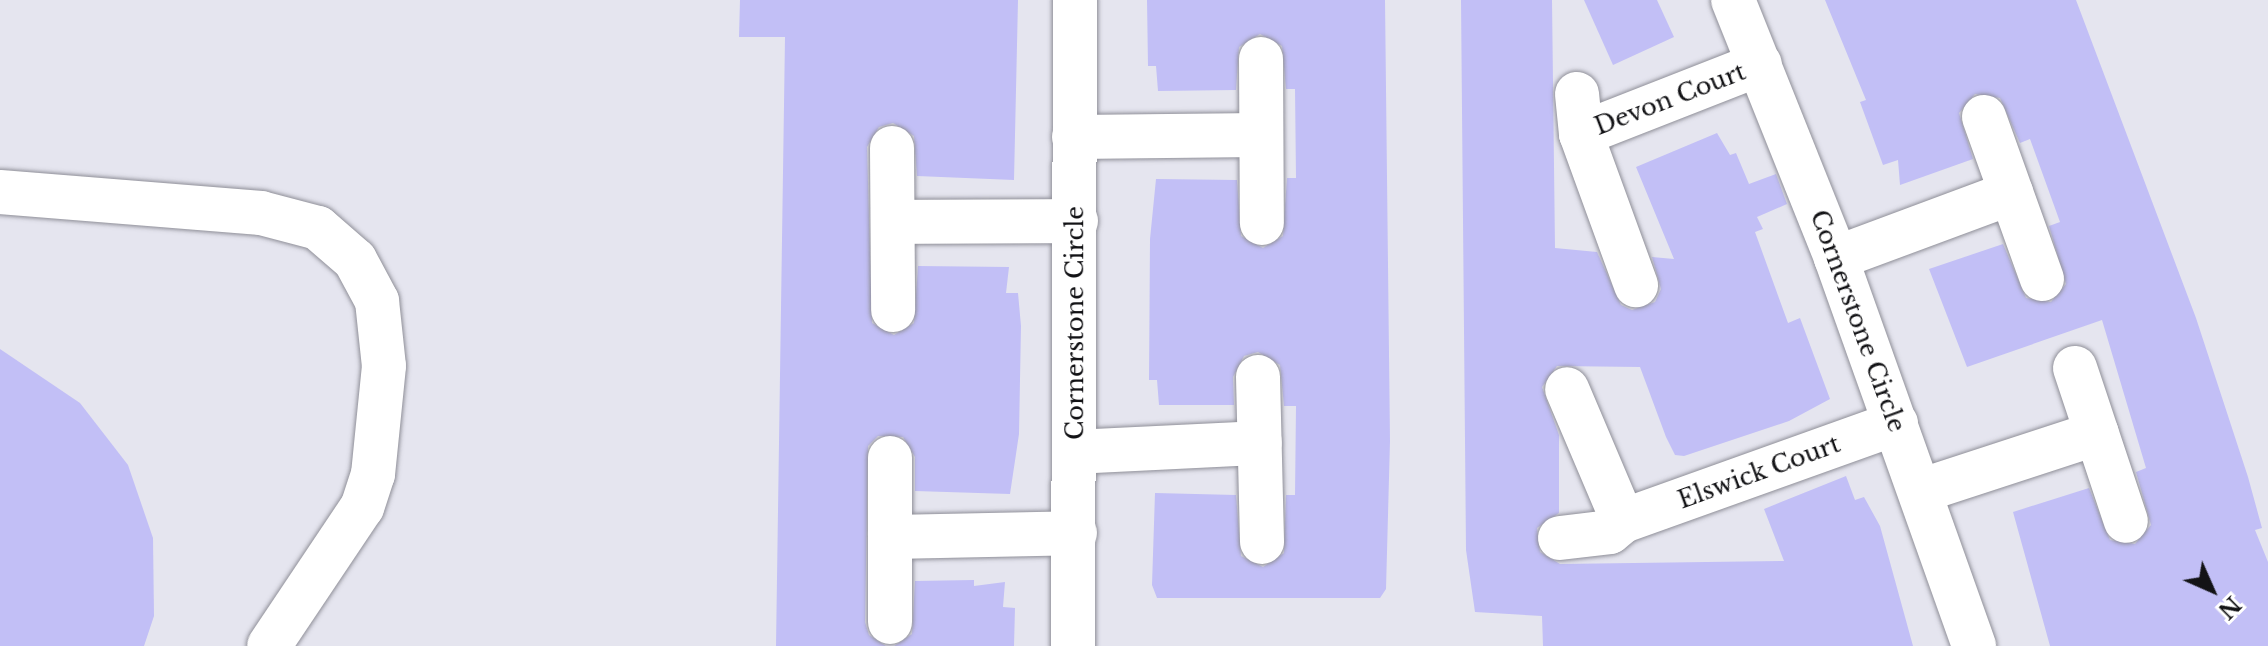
<!DOCTYPE html>
<html>
<head>
<meta charset="utf-8">
<style>
  body { margin:0 }
  #map { position:relative; width:2268px; height:646px; overflow:hidden; background:#e5e5ef; font-family:"Libre Baskerville",serif }
  div>[style] { position:absolute }
  .building>* { inset:0; background:#c2bff6 }
  .roads { filter:drop-shadow(0 0 2px #8f8f98) drop-shadow(0 0 2px #8f8f98) }
  .minor>* { height:44px; margin:-22px; padding:0 22px; transform-origin:22px; border-radius:22px; background:#fff }
  span { translate:-50% -50%; white-space:nowrap; text-align:center; line-height:1.15; -webkit-text-stroke:6px #fff; paint-order:stroke }
  .street-label { font-size:24px; color:#131316 }
  .north { position:absolute; left:2172px; top:550px; width:80px; height:80px; -webkit-text-stroke:6px #fff; paint-order:stroke; rotate:135deg; font-size:22px; font-weight:700; line-height:32px; text-align:center; color:#131316 }
  .north::after { content:''; display:block; margin:auto; width:28px; height:36px; background:#131316; clip-path:polygon(50% 0,100% 100%,50% 72%,0 100%) }
</style>
</head>
<body>
<div id="map">
  <div class="building">
    <div style="clip-path:polygon(740px 0,1018px 0,1014px 180px,917px 176px,914px 136px,893px 123px,879px 127px,867px 147px,872px 323px,894px 335px,914px 323px,918px 266px,1009px 267px,1006px 293px,1018px 293px,1021px 326px,1019px 434px,1010px 494px,915px 491px,915px 457px,903px 437px,878px 436px,868px 446px,865px 622px,869px 635px,886px 646px,776px 646px,785px 37px,739px 37px)"></div>
    <div style="clip-path:polygon(1147px 0,1385px 0,1390px 441px,1386px 589px,1380px 598px,1157px 598px,1152px 585px,1155px 493px,1236px 495px,1241px 556px,1263px 567px,1284px 553px,1286px 495px,1295px 495px,1296px 406px,1284px 406px,1280px 365px,1258px 352px,1244px 356px,1233px 377px,1234px 405px,1159px 405px,1157px 380px,1149px 380px,1150px 239px,1156px 179px,1237px 180px,1241px 236px,1263px 248px,1283px 236px,1287px 178px,1296px 178px,1295px 89px,1286px 89px,1282px 46px,1260px 34px,1239px 47px,1236px 90px,1158px 91px,1156px 66px,1148px 66px)"></div>
    <div style="clip-path:polygon(1461px 0,1552px 0,1555px 248px,1597px 252px,1621px 305px,1632px 310px,1655px 302px,1661px 289px,1652px 257px,1674px 259px,1636px 167px,1717px 133px,1730px 155px,1736px 153px,1749px 184px,1776px 174px,1787px 204px,1757px 217px,1763px 229px,1755px 232px,1788px 323px,1800px 318px,1830px 399px,1789px 421px,1684px 456px,1675px 455px,1666px 437px,1640px 367px,1557px 366px,1542px 387px,1559px 435px,1559px 513px,1537px 528px,1540px 552px,1560px 564px,1784px 561px,1764px 509px,1846px 476px,1855px 500px,1864px 497px,1880px 526px,1913px 646px,1543px 646px,1542px 616px,1475px 612px,1466px 550px)"></div>
    <div style="clip-path:polygon(1584px 0,1657px 0,1674px 37px,1613px 65px)"></div>
    <div style="clip-path:polygon(1825px 0,2076px 0,2196px 318px,2248px 477px,2262px 528px,2255px 530px,2268px 562px,2268px 646px,2050px 646px,2013px 512px,2089px 488px,2110px 540px,2135px 544px,2151px 525px,2136px 472px,2146px 468px,2102px 320px,1967px 367px,1929px 269px,2003px 244px,2026px 298px,2051px 302px,2066px 284px,2049px 226px,2060px 222px,2030px 139px,2020px 143px,2000px 98px,1975px 94px,1959px 113px,1973px 159px,1900px 185px,1898px 160px,1883px 165px,1860px 102px,1866px 100px)"></div>
    <div style="clip-path:polygon(0 349px,80px 403px,128px 465px,153px 538px,154px 616px,144px 646px,0 646px)"></div>
    <div style="clip-path:polygon(974px 580px,974px 586px,1005px 582px,1003px 607px,1015px 608px,1014px 646px,894px 646px,912px 634px,915px 581px)"></div>
  </div>
  <div class="roads">
    <div class="minor">
      <div style="left:1733px;top:0;width:278px;rotate:68.2deg"></div>
      <div style="left:1836px;top:258px;width:412px;rotate:70.4deg"></div>
      <div style="left:1261px;top:59px;width:164px;rotate:89.7deg"></div>
      <div style="left:1577px;top:94px;width:40px;rotate:84.3deg"></div>
      <div style="left:1581px;top:134px;width:161px;rotate:70deg"></div>
      <div style="left:1984px;top:117px;width:172px;rotate:70.3deg"></div>
      <div style="left:1581px;top:134px;width:192px;rotate:-21.4deg"></div>
      <div style="left:1074px;top:137px;width:187px;rotate:-0.6deg"></div>
      <div style="left:892px;top:148px;width:162px;rotate:89.6deg"></div>
      <div style="left:0;top:192px;width:262px;rotate:4.6deg"></div>
      <div style="left:261px;top:213px;width:59px;rotate:14.7deg"></div>
      <div style="left:318px;top:228px;width:49px;rotate:40.9deg"></div>
      <div style="left:355px;top:260px;width:47px;rotate:61.8deg"></div>
      <div style="left:377px;top:301px;width:65px;rotate:83.9deg"></div>
      <div style="left:384px;top:366px;width:109px;rotate:95.8deg"></div>
      <div style="left:373px;top:474px;width:35px;rotate:108deg"></div>
      <div style="left:362px;top:507px;width:167px;rotate:123.8deg"></div>
      <div style="left:893px;top:222px;width:183px;rotate:-0.3deg"></div>
      <div style="left:1836px;top:258px;width:187px;rotate:-20.4deg"></div>
      <div style="left:2075px;top:368px;width:161px;rotate:71.6deg"></div>
      <div style="left:1258px;top:377px;width:165px;rotate:88.6deg"></div>
      <div style="left:1075px;top:452px;width:185px;rotate:-2.8deg"></div>
      <div style="left:890px;top:458px;width:164px;rotate:90deg"></div>
      <div style="left:1920px;top:491px;width:186px;rotate:-18.1deg"></div>
      <div style="left:1623px;top:521px;width:290px;rotate:-19.7deg"></div>
      <div style="left:890px;top:537px;width:185px;rotate:-1.2deg"></div>
      <div style="left:1560px;top:538px;width:50px;rotate:-6.8deg"></div>
      <div style="left:1610px;top:532px;width:17px;rotate:-40deg"></div>
      <div style="left:1623px;top:521px;width:143px;rotate:-113deg"></div>
      <div style="left:1073px;top:646px;width:646px;rotate:-89.82deg"></div>
    </div>
  </div>
  <div class="street-label">
    <span style="left:1670px;top:99px;rotate:-21deg">Devon Court</span>
    <span style="left:1858px;top:321px;rotate:70deg">Cornerstone Circle</span>
    <span style="left:1075px;top:323px;rotate:-90deg">Cornerstone Circle</span>
    <span style="left:1759px;top:472px;rotate:-20deg">Elswick Court</span>
  </div>
  <div class="north">N</div>
</div>
</body>
</html>
